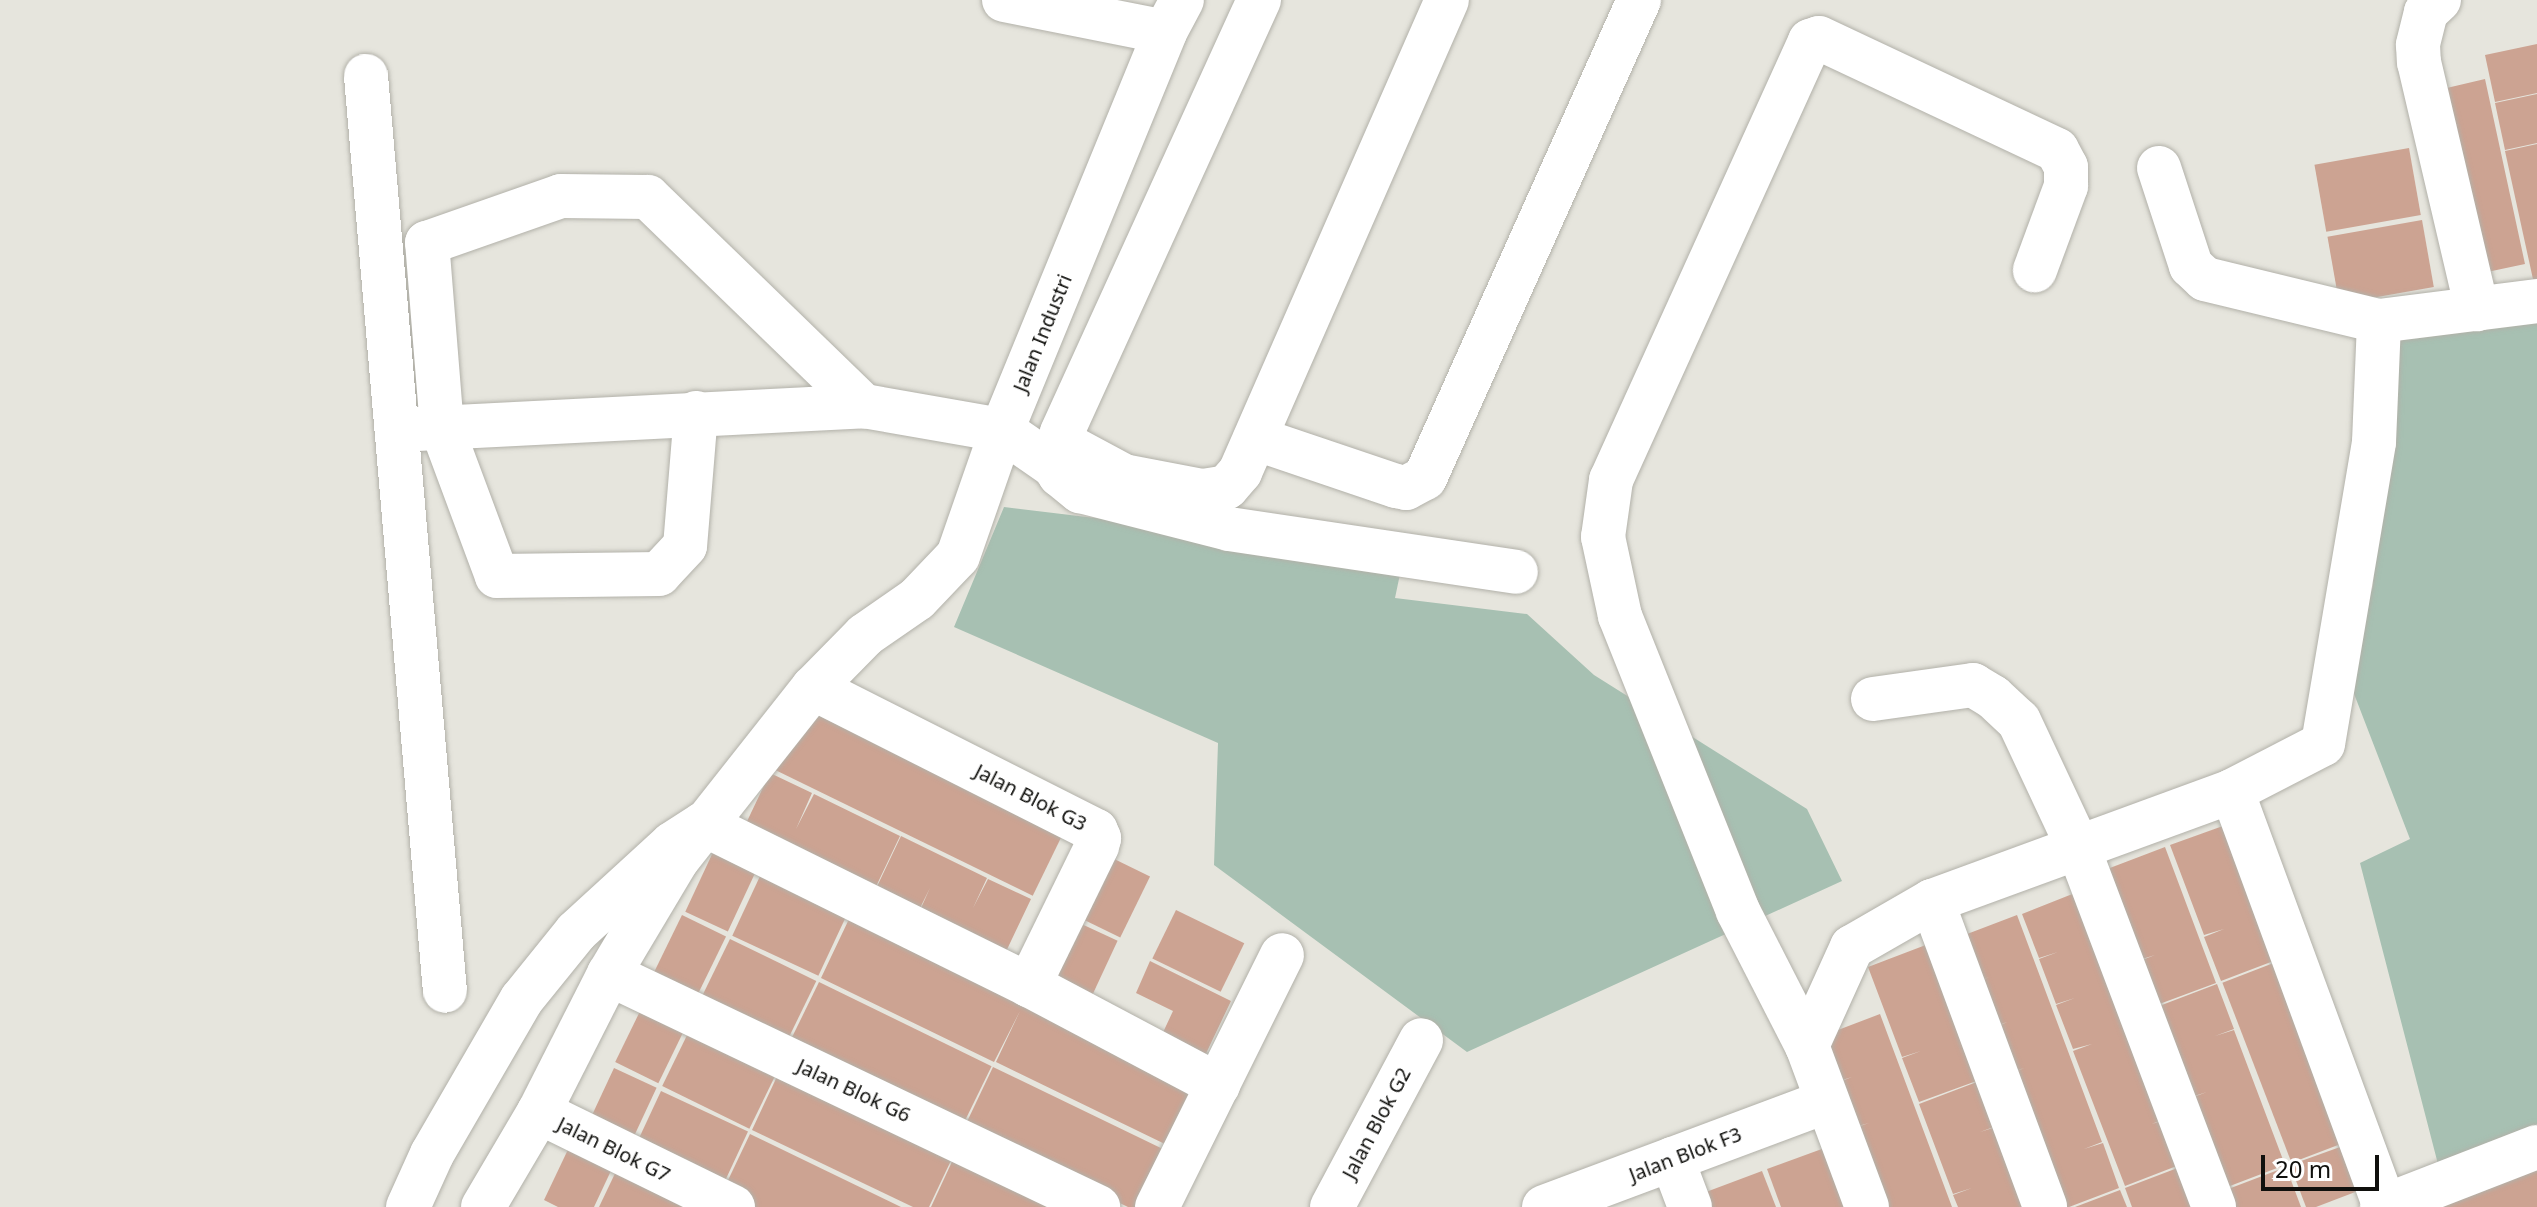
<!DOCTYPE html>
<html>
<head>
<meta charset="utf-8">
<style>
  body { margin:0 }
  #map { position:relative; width:2537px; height:1207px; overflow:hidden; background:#e6e5dd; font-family:"Noto Sans",sans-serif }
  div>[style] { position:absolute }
  .green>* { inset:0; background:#a7c0b2 }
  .building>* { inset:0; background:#cca392; transform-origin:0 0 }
  .roads { filter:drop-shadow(0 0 2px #b2b1a9) drop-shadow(0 0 2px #b2b1a9) }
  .minor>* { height:44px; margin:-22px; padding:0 22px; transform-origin:22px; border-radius:22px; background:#fff }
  span { translate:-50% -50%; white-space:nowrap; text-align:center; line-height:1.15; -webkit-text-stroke:6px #fff; paint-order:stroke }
  .street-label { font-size:20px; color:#10100d }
  .scale { position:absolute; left:2261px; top:1155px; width:118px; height:36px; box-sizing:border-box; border:4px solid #10100d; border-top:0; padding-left:10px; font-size:24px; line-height:28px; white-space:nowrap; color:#10100d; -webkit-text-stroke:6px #fff; paint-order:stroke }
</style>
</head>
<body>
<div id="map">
  <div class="green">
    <div style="clip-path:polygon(2537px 320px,2537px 1132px,2439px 1168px,2360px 863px,2410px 839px,2346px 673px,2373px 586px,2384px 339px)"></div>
    <div style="clip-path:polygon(1004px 507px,1404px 555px,1395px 598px,1527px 614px,1594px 675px,1807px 809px,1842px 881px,1467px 1052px,1214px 865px,1218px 743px,954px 627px)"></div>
  </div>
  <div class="building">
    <div style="clip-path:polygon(2537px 44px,2537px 93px,2495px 102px,2485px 55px)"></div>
    <div style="clip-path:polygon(2485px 79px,2525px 264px,2473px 275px,2442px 128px,2459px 124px,2442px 127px,2434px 91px)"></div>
    <div style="clip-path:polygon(2537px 94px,2537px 143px,2505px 150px,2495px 103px)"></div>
    <div style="clip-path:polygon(2537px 144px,2537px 293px,2536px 293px,2505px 151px)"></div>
    <div style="left:2409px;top:148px;width:68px;height:96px;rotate:80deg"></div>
    <div style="left:2422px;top:220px;width:68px;height:96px;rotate:80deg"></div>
    <div style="left:801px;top:707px;width:291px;height:68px;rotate:26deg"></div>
    <div style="clip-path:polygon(770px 773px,812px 793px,796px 829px,814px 794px,900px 836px,871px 897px,741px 834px)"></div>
    <div style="clip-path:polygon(2234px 822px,2284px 957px,2221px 981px,2204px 937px,2224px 929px,2204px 935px,2170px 845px)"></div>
    <div style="clip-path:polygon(901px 836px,987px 878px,973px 908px,988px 879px,1031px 899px,1002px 960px,916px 919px,930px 888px,915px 918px,872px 897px)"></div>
    <div style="clip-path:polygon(2165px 847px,2216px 983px,2154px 1006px,2137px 962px,2155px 955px,2136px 961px,2102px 871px)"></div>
    <div style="left:714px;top:850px;width:47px;height:68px;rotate:25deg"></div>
    <div style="left:1106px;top:855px;width:49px;height:68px;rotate:26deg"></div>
    <div style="left:761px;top:874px;width:95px;height:68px;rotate:25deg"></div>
    <div style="clip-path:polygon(2085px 889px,2170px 1116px,2152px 1124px,2170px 1118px,2187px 1162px,2125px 1186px,2073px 1051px,2092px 1044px,2073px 1049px,2056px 1005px,2075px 998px,2056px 1004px,2039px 959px,2058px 952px,2039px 958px,2022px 914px)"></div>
    <div style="left:1176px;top:910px;width:76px;height:54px;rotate:26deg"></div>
    <div style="left:682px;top:915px;width:49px;height:68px;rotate:26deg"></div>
    <div style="clip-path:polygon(2017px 915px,2102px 1142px,2084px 1149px,2103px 1143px,2119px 1188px,2069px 1207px,2055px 1207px,2006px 1076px,2024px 1068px,2005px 1075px,1988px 1031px,2007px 1022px,1988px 1029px,1971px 985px,1989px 977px,1971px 984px,1954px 939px)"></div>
    <div style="clip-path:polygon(850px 917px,1198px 1085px,1169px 1146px,996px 1062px,1020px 1011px,994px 1062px,821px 978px)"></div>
    <div style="left:1075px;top:921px;width:47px;height:68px;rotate:25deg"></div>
    <div style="left:730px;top:939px;width:96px;height:68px;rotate:26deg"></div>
    <div style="clip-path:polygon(1931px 943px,1982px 1079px,1919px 1102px,1902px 1058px,1921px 1051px,1902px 1057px,1868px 967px)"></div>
    <div style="left:2284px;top:959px;width:193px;height:66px;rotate:69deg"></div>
    <div style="clip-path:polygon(1150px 961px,1231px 1001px,1202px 1062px,1159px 1041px,1173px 1011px,1136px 993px)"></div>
    <div style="left:819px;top:982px;width:192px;height:68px;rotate:26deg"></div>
    <div style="clip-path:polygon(2217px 984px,2234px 1029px,2215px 1036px,2234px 1030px,2285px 1165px,2222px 1189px,2188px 1099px,2207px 1092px,2188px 1098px,2154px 1008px)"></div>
    <div style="left:645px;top:1001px;width:48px;height:68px;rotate:26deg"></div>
    <div style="clip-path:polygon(1880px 1014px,1952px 1207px,1880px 1207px,1851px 1129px,1869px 1123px,1851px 1128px,1834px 1084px,1852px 1077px,1833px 1083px,1817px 1038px)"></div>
    <div style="left:692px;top:1025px;width:97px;height:68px;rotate:26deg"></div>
    <div style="clip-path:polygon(993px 1067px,1167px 1151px,1140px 1207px,1128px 1207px,964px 1128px)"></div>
    <div style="left:614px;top:1068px;width:47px;height:67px;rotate:25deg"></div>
    <div style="clip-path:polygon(781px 1068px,955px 1152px,929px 1207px,913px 1207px,752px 1130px)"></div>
    <div style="clip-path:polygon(1982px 1080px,1999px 1125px,1980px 1132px,1999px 1126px,2030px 1207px,1958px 1207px,1953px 1195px,1972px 1188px,1953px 1194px,1919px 1104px)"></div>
    <div style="left:661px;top:1091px;width:96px;height:68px;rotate:25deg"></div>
    <div style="clip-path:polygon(750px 1134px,901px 1207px,746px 1207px,721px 1195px)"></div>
    <div style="clip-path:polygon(573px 1139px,616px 1160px,594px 1207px,558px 1207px,544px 1200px)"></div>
    <div style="clip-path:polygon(2354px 1142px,2371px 1186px,2316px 1207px,2306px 1207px,2290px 1165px)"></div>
    <div style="clip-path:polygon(1830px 1146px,1853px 1207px,1781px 1207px,1767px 1169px)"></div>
    <div style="clip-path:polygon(956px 1153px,1068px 1207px,931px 1207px)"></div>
    <div style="clip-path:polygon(620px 1163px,705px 1207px,599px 1207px)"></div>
    <div style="clip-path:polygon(2188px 1164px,2205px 1207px,2132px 1207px,2125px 1188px)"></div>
    <div style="clip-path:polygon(2286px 1167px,2301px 1207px,2229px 1207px,2223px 1191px)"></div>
    <div style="clip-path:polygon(2537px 1170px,2537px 1207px,2407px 1207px)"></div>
    <div style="clip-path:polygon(1762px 1171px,1776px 1207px,1703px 1207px,1698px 1195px)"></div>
    <div style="clip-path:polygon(2120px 1190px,2127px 1207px,2075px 1207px)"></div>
  </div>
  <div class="roads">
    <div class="minor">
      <div style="left:1004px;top:0;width:164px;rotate:11.2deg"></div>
      <div style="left:1259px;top:0;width:476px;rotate:114.5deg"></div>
      <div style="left:1062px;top:433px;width:13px;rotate:72deg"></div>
      <div style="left:1066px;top:445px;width:66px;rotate:28.1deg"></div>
      <div style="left:1124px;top:476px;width:80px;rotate:10.8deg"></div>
      <div style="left:1203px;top:491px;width:24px;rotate:-9deg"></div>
      <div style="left:1227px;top:487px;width:20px;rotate:-49deg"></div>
      <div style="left:1240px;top:472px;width:515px;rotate:-66.32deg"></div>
      <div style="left:2439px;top:0;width:18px;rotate:137deg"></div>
      <div style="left:2426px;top:12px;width:34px;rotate:104deg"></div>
      <div style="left:2418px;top:45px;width:17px;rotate:87deg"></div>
      <div style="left:2419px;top:62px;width:254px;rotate:76.8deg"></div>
      <div style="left:366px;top:76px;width:918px;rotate:85.07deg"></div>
      <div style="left:2159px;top:168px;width:103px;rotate:71.9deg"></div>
      <div style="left:2191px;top:266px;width:19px;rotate:43deg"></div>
      <div style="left:2205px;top:279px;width:179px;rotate:13.6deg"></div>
      <div style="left:2379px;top:321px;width:159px;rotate:-7.2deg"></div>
      <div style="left:696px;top:413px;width:133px;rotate:94.7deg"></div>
      <div style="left:685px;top:546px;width:38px;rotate:133deg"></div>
      <div style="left:659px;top:574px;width:162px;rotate:179.3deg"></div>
      <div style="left:497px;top:576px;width:158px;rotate:-110.4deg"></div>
      <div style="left:442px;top:428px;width:186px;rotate:-94.6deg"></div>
      <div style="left:427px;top:243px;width:142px;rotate:-19.3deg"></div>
      <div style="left:561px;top:196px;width:87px;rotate:0.7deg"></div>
      <div style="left:648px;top:197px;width:301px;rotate:44.1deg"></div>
      <div style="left:397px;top:430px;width:468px;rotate:-2.9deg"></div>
      <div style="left:864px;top:406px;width:140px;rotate:9.9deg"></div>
      <div style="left:1002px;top:430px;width:63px;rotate:34.7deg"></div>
      <div style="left:1054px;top:466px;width:11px;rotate:56deg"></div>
      <div style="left:1060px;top:475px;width:26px;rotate:39deg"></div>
      <div style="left:1080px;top:491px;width:154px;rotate:14.3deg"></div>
      <div style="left:1229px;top:529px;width:290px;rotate:8.5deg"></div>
      <div style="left:1257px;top:439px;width:147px;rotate:18.7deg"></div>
      <div style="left:1396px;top:486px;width:10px;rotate:11deg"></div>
      <div style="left:1406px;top:488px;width:21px;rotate:-28deg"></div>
      <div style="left:1425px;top:478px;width:524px;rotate:-65.88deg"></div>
      <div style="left:813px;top:688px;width:317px;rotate:26.8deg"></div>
      <div style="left:1096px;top:831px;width:8px;rotate:67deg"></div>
      <div style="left:1099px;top:838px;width:8px;rotate:104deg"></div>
      <div style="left:1097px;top:846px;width:155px;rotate:116.1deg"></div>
      <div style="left:1873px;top:699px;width:101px;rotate:-8deg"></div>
      <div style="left:1973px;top:685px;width:23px;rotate:31deg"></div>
      <div style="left:1993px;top:697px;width:35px;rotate:43deg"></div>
      <div style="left:2019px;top:721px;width:139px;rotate:64.9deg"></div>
      <div style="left:2078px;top:847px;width:385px;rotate:69.3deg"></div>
      <div style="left:2232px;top:791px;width:442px;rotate:69.8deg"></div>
      <div style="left:1932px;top:901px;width:326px;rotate:69.7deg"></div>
      <div style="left:609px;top:974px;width:542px;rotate:25.48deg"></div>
      <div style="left:1807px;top:1046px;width:109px;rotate:-65.6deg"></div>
      <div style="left:1852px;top:947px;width:92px;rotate:-29.9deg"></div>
      <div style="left:1932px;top:901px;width:320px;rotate:-20.1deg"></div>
      <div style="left:2232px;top:791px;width:102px;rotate:-27.3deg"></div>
      <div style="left:2323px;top:744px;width:306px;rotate:-80.4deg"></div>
      <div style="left:2374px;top:442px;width:121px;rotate:-87.6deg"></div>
      <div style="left:539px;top:1112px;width:216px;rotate:26.1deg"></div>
      <div style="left:1672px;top:1159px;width:51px;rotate:69.4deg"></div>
      <div style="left:408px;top:1207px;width:58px;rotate:-65.6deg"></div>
      <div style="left:432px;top:1154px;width:179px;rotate:-59.9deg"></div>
      <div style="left:522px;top:999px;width:86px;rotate:-51.1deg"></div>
      <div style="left:576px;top:932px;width:130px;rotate:-42.5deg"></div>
      <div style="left:672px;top:844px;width:37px;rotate:-33deg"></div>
      <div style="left:703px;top:824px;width:364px;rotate:26.3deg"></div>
      <div style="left:1029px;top:985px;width:214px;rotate:27.9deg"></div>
      <div style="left:483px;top:1207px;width:110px;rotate:-59.5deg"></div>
      <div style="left:539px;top:1112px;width:155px;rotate:-63.1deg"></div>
      <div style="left:609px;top:974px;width:133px;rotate:-59.2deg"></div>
      <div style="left:677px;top:860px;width:219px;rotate:-51.7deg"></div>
      <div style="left:813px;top:688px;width:74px;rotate:-45.5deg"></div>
      <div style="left:865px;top:635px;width:63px;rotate:-34.7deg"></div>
      <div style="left:917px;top:599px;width:59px;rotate:-46.4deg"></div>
      <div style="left:958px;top:556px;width:133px;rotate:-70.8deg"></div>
      <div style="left:1002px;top:430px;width:430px;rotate:-67.7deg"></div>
      <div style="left:1165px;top:32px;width:36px;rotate:-62deg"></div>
      <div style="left:1157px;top:1207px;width:281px;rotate:-63.6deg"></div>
      <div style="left:1332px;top:1207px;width:189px;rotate:-61.9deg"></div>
      <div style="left:1544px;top:1207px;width:302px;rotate:-20.5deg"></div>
      <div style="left:1867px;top:1207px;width:172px;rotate:-110.4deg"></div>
      <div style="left:1807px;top:1046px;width:152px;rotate:-117.1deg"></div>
      <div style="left:1738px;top:911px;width:318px;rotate:-111.8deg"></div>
      <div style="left:1620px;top:616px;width:81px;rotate:-102.1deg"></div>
      <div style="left:1603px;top:537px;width:58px;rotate:-82deg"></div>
      <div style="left:1611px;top:480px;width:482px;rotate:-65.6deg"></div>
      <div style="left:1810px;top:41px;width:9px;rotate:-18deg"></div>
      <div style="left:1819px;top:38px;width:263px;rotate:25.2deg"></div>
      <div style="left:2057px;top:150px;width:19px;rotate:62deg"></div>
      <div style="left:2066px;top:167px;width:19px;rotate:90deg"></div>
      <div style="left:2066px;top:186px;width:90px;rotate:110.3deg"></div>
      <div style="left:2382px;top:1207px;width:166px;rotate:-21.2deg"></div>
    </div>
  </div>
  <div class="street-label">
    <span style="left:1042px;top:333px;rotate:-68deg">Jalan Industri</span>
    <span style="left:1031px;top:797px;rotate:27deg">Jalan Blok G3</span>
    <span style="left:854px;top:1090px;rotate:25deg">Jalan Blok G6</span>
    <span style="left:1376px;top:1123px;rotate:-62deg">Jalan Blok G2</span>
    <span style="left:614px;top:1149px;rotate:26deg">Jalan Blok G7</span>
    <span style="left:1685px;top:1154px;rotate:-21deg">Jalan Blok F3</span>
  </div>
  <div class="scale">20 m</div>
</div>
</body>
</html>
